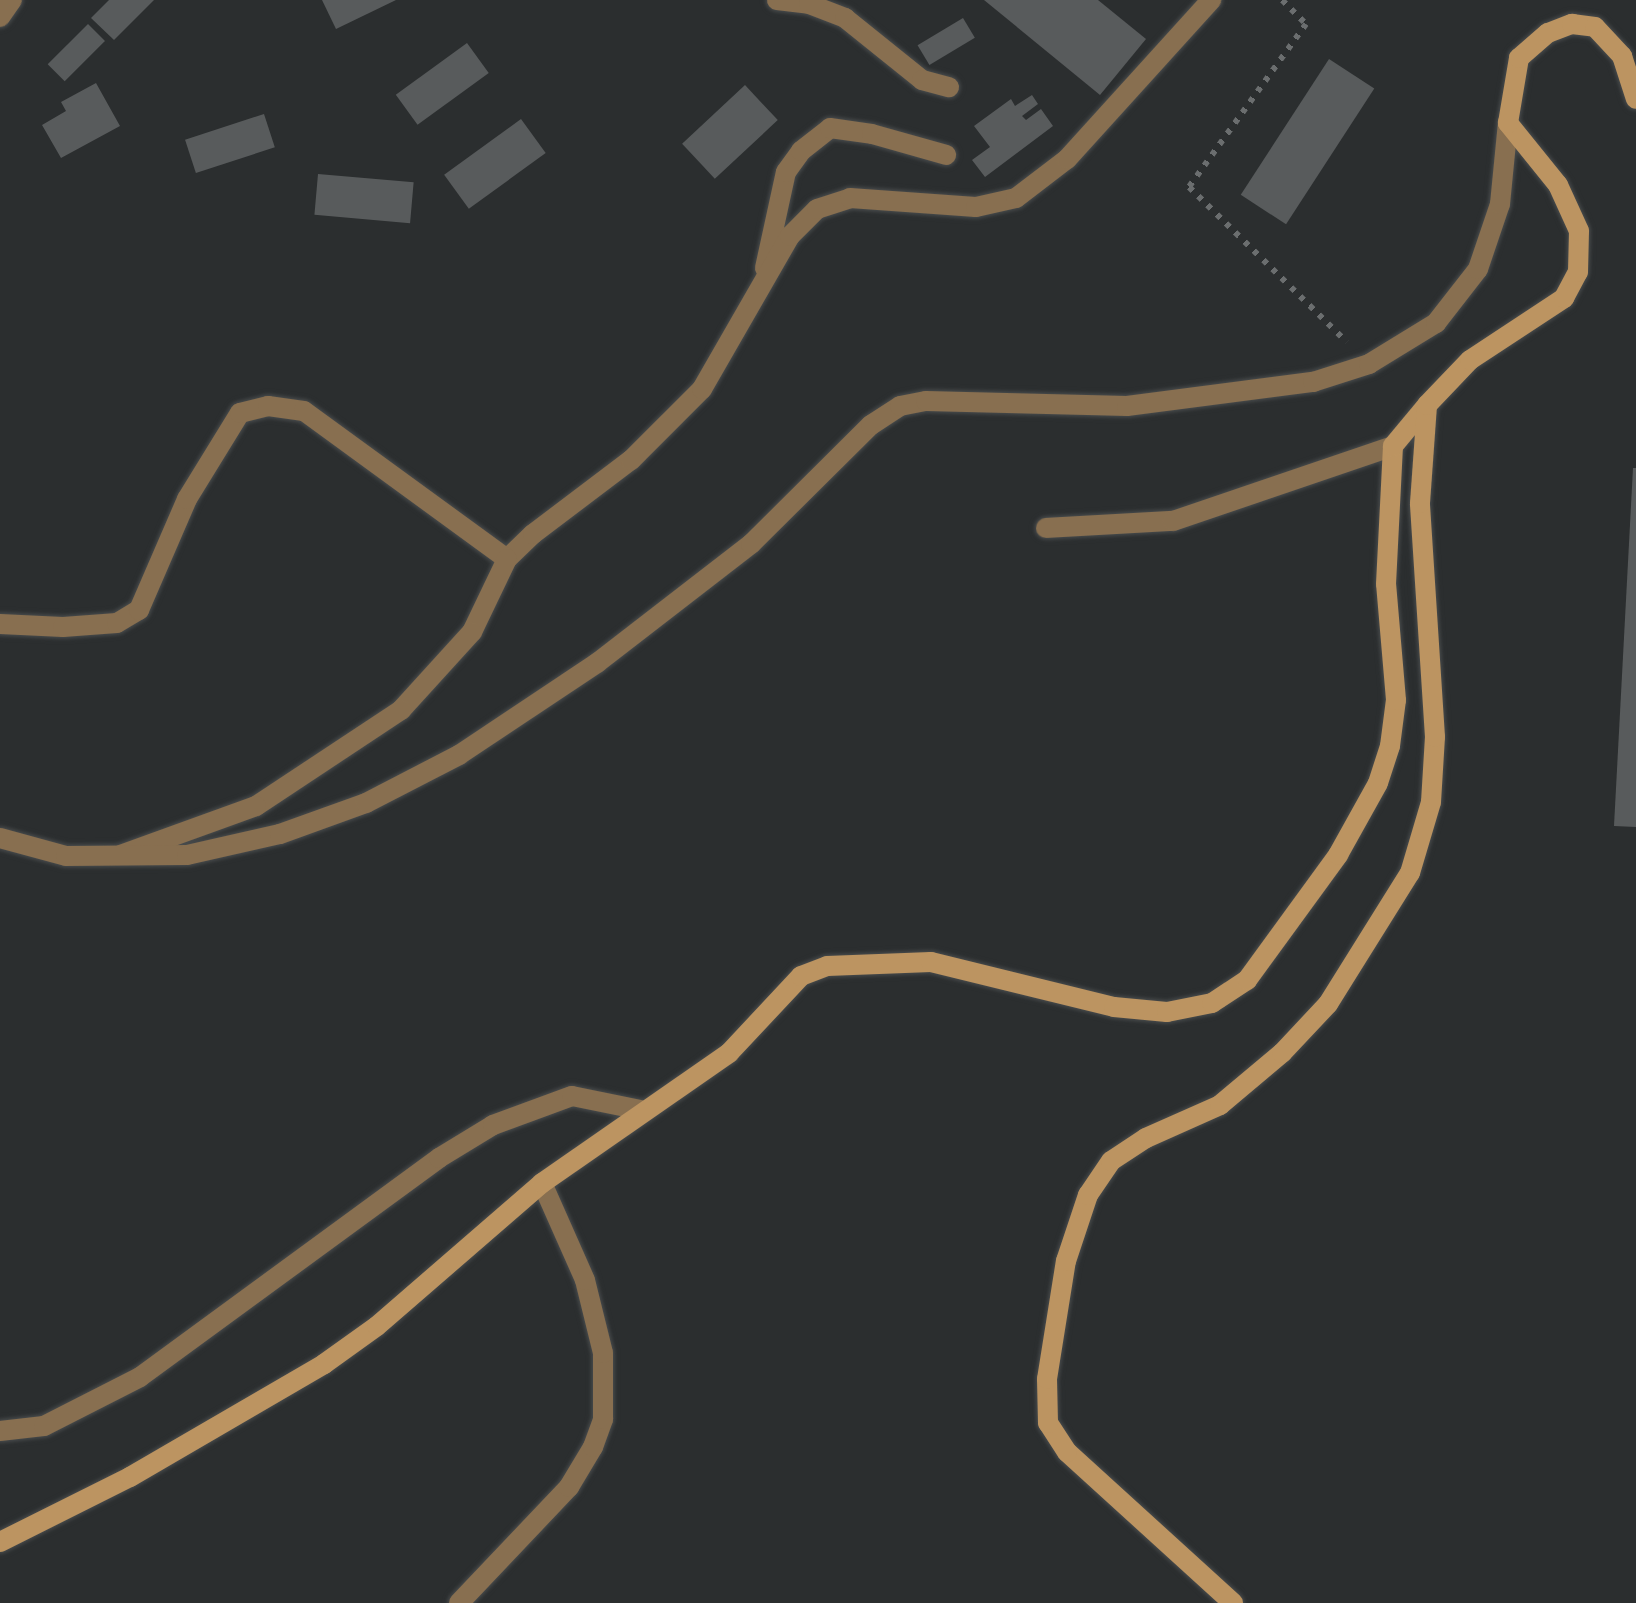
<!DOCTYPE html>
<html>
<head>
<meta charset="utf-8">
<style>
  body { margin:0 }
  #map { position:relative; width:1636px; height:1603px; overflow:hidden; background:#2b2e2f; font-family:"Zilla Slab",serif }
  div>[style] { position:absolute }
  .building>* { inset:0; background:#585b5c; transform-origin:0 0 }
  .path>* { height:6px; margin-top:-3px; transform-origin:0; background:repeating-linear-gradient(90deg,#6b6e6f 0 5px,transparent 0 13px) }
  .roads { filter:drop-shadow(0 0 2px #494c4d) drop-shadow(0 0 2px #494c4d) }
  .minor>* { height:20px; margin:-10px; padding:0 10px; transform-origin:10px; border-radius:10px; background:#886f50 }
  .tertiary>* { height:20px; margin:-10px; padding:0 10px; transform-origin:10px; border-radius:10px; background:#886f50 }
  .secondary>* { height:20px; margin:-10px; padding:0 10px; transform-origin:10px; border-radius:10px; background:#bc9461 }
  span { translate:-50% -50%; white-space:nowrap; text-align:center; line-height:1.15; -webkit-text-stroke:8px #151616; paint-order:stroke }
</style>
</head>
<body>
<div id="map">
  <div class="building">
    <div style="clip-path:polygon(109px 0,154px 0,114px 40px,91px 18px)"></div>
    <div style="clip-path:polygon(322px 0,396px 0,336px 29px)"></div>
    <div style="clip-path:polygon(984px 0,1098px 0,1146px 39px,1100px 95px)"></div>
    <div style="left:963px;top:18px;width:23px;height:53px;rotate:59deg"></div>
    <div style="left:88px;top:24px;width:24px;height:57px;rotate:45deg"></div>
    <div style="left:467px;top:43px;width:37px;height:88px;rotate:54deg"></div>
    <div style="left:1329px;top:59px;width:54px;height:162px;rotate:33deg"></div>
    <div style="clip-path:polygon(96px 83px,120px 126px,61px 158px,42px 125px,66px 111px,61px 102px)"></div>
    <div style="left:745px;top:85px;width:48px;height:86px;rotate:47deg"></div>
    <div style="clip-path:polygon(1032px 95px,1038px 104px,1022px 116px,1026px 120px,1041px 109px,1053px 126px,985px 177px,972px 160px,990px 147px,974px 126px,1011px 99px,1015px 106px)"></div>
    <div style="left:264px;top:114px;width:35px;height:83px;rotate:72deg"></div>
    <div style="left:521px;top:119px;width:42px;height:95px;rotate:54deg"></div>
    <div style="left:318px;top:174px;width:96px;height:41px;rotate:5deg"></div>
    <div style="clip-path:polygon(1633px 468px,1636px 468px,1636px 827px,1614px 826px)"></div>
  </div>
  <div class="path">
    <div style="left:1282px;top:0;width:34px;rotate:45deg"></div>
    <div style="left:1306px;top:24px;width:201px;rotate:125.7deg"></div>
    <div style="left:1189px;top:187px;width:221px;rotate:44.5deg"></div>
  </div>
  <div class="roads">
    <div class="minor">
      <div style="left:777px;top:0;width:32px;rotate:7deg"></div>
      <div style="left:809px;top:4px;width:39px;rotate:21deg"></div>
      <div style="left:845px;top:18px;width:99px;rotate:38.8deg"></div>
      <div style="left:922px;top:80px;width:28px;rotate:15deg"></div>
      <div style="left:0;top:17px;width:21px;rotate:-55deg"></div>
      <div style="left:765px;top:268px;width:98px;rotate:-77.7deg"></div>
      <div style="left:786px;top:172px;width:26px;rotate:-54deg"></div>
      <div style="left:801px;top:151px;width:37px;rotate:-38deg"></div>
      <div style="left:830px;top:128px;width:42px;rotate:8.1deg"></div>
      <div style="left:872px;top:134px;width:77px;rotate:15.8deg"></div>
      <div style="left:1046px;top:528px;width:127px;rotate:-3.2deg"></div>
      <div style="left:1173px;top:521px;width:232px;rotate:-18.8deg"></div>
      <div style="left:507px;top:559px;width:36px;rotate:-44deg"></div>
      <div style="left:533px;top:534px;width:123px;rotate:-37.1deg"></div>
      <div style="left:631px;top:460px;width:100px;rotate:-45deg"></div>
      <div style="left:702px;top:389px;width:177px;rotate:-60.1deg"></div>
      <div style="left:790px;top:236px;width:38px;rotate:-45deg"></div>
      <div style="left:817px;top:209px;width:35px;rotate:-18deg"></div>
      <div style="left:850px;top:198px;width:126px;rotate:4.1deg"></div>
      <div style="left:976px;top:207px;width:41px;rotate:-12.7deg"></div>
      <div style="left:1016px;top:198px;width:64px;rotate:-37.4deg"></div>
      <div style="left:1067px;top:159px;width:215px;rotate:-47.8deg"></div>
      <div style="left:0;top:624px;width:63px;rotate:2.7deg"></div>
      <div style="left:63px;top:627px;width:54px;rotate:-4.2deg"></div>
      <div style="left:117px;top:623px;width:26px;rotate:-31deg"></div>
      <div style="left:139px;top:610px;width:121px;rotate:-66.6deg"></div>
      <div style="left:187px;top:499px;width:101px;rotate:-58.4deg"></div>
      <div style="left:240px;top:413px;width:29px;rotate:-14deg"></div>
      <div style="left:268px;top:406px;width:36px;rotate:8deg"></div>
      <div style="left:304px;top:411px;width:251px;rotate:36.1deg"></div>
      <div style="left:507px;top:559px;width:81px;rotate:115.6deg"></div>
      <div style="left:472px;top:632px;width:105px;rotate:132.3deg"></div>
      <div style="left:401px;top:710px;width:174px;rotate:146.5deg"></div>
      <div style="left:256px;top:806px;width:144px;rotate:160.1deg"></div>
      <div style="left:0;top:1431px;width:44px;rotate:-6.5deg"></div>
      <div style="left:44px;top:1426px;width:108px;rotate:-27deg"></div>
      <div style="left:140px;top:1377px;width:371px;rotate:-36.2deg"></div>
      <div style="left:439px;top:1158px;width:63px;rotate:-31.4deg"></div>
      <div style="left:493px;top:1125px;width:84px;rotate:-20.2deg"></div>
      <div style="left:572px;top:1096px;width:70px;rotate:11.5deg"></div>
      <div style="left:459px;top:1603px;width:160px;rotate:-46.5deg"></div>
      <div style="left:569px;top:1487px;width:47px;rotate:-59deg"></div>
      <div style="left:593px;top:1447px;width:30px;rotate:-70deg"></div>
      <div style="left:603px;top:1419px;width:66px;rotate:-90deg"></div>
      <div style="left:603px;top:1353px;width:75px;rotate:-103.9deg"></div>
      <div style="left:585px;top:1280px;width:106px;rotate:-113.9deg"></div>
    </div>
    <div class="tertiary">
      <div style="left:0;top:838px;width:68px;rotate:15.3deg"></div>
      <div style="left:66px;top:856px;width:121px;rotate:-0.5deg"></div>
      <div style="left:187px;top:855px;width:95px;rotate:-12.7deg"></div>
      <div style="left:280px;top:834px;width:91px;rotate:-19.8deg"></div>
      <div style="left:366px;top:803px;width:105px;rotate:-27.3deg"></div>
      <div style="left:459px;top:755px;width:166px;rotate:-33.7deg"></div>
      <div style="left:597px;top:663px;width:195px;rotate:-37.7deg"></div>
      <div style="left:751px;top:544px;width:169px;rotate:-44.8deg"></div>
      <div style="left:871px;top:425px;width:35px;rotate:-33deg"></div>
      <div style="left:900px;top:406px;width:26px;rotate:-11deg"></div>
      <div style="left:926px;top:401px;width:201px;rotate:1.4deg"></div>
      <div style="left:1127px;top:406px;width:188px;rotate:-7.4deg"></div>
      <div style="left:1313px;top:382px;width:59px;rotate:-17.8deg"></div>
      <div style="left:1369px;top:364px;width:79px;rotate:-31.5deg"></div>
      <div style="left:1436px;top:323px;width:68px;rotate:-52.1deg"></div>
      <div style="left:1478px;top:269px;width:69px;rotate:-71.3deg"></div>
      <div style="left:1500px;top:204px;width:81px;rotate:-84.4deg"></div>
    </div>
    <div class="secondary">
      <div style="left:0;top:1542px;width:145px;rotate:-26.6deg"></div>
      <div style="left:130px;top:1477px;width:225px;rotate:-30.2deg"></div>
      <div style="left:324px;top:1364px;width:65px;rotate:-35.6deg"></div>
      <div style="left:377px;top:1326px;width:218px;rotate:-40.9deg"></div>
      <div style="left:542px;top:1183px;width:228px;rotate:-34.8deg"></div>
      <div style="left:729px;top:1053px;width:105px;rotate:-46.9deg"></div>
      <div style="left:801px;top:976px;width:28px;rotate:-21deg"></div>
      <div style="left:827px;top:966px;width:104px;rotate:-2.2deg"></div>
      <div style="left:931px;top:962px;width:188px;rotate:13.8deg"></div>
      <div style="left:1114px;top:1007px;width:53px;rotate:5.4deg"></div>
      <div style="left:1167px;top:1012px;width:46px;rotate:-11.3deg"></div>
      <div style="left:1212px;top:1003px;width:42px;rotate:-33.3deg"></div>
      <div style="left:1247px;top:980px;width:155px;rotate:-53.9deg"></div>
      <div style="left:1338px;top:855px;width:82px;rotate:-60.9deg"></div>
      <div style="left:1378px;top:783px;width:39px;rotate:-72deg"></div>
      <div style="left:1390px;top:746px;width:46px;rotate:-82.6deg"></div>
      <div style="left:1396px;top:700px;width:116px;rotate:-94.9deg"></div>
      <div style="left:1386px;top:584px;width:138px;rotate:-87.1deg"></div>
      <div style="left:1393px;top:446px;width:53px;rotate:-50.3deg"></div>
      <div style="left:1233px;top:1603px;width:224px;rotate:-137.7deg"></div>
      <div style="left:1067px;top:1452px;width:35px;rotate:-123deg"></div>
      <div style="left:1048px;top:1423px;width:44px;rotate:-91.3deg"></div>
      <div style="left:1047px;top:1379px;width:120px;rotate:-80.9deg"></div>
      <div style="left:1066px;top:1261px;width:70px;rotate:-71.6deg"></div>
      <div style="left:1088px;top:1195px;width:41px;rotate:-55.9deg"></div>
      <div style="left:1111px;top:1161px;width:42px;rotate:-33.3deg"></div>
      <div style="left:1146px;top:1138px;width:81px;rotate:-24deg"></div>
      <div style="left:1220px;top:1105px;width:81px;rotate:-40deg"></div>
      <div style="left:1282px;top:1053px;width:67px;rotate:-46.8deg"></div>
      <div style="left:1328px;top:1004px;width:155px;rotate:-58deg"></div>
      <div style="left:1410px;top:873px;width:74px;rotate:-73.5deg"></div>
      <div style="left:1431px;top:802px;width:65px;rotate:-86.5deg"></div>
      <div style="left:1435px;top:737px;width:234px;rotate:-93.7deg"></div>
      <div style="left:1420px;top:503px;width:98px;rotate:-85.9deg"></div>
      <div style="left:1427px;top:405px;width:62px;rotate:-46.3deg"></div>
      <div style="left:1470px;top:360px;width:113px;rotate:-33.4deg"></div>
      <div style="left:1564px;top:298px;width:30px;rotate:-62deg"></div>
      <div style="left:1578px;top:272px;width:41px;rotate:-88.6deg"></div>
      <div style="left:1579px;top:231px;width:51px;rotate:-114.5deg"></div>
      <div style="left:1558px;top:185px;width:80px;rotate:-128.9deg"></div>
      <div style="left:1508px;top:123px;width:66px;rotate:-80.4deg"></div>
      <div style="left:1519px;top:58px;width:38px;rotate:-41deg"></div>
      <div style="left:1548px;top:33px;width:26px;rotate:-21deg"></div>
      <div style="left:1572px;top:24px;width:23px;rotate:7deg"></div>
      <div style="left:1595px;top:27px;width:40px;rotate:47deg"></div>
      <div style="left:1622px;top:56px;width:45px;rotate:72deg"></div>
    </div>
  </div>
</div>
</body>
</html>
